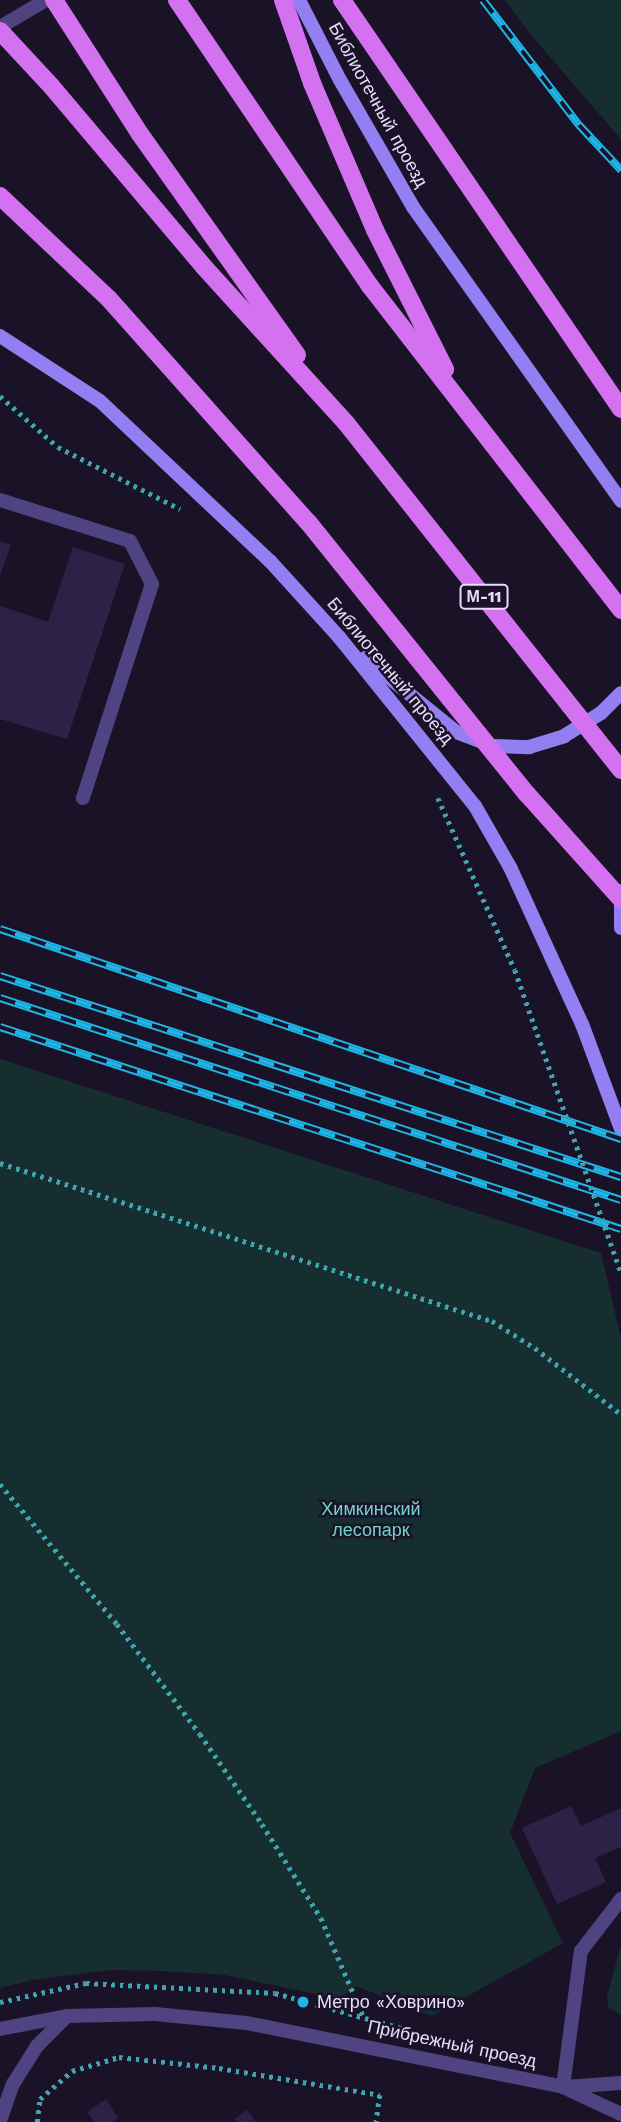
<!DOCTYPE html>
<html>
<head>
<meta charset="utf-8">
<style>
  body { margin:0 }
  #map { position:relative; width:621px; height:2122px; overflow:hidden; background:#1a1328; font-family:"Work Sans",sans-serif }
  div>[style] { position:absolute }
  .green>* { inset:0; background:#172e31 }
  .building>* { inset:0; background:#2e2147 }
  .path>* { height:4.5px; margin-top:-2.25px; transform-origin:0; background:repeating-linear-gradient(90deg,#3ea5af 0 3.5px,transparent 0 8.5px) }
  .service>* { height:14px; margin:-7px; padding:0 7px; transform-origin:7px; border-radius:7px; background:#4f4382 }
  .tertiary>* { height:14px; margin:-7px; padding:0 7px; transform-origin:7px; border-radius:7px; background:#4f4382 }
  .secondary>* { height:14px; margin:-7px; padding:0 7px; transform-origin:7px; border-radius:7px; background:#937ff1 }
  .primary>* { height:18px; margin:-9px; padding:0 9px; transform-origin:9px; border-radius:9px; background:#d371f0 }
  .rail>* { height:8px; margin-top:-4px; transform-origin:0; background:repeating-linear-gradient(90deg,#1a1328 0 16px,#1eb5e7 0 32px); box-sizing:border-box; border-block:2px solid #1eb5e7 }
  .path-bridge>* { height:4.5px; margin-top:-2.25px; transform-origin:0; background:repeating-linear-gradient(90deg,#3ea5af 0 3.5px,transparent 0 8.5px) }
  .primary-bridge>* { height:18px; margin:-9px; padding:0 9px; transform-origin:9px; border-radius:9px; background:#d371f0 }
  .dots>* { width:19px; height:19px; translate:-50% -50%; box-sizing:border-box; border:4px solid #1a1328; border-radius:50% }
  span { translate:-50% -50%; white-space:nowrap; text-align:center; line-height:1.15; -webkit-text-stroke:5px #1a1328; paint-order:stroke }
  .shield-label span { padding:2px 5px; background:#1a1328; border:2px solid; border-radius:5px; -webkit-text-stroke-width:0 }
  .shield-label { font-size:16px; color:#e6defb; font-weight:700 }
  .street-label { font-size:18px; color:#e6defb }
  .park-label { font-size:18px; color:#70d5cb }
  .poi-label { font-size:18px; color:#e6defb }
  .left { translate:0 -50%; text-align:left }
</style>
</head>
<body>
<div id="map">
  <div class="green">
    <div style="clip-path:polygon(505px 0,621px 0,621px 139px,532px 36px)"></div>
    <div style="clip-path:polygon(0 1059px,601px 1253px,621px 1338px,621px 1731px,535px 1768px,510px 1833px,563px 1943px,432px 2016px,356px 1986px,339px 1999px,225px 1975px,162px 1971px,110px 1970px,32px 1980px,0 1988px)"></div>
    <div style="clip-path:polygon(621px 1945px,621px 2015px,608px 2007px,607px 1996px)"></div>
  </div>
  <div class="building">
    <div style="clip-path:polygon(0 541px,11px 545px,0 575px)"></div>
    <div style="clip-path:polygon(73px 547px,125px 564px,67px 739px,0 719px,0 606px,48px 622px)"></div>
    <div style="clip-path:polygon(571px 1806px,581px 1826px,621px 1808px,621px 1847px,595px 1858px,606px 1882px,557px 1904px,522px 1828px)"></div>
    <div style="clip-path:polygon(106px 2099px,118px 2118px,112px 2122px,94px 2122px,87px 2112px)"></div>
    <div style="clip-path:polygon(247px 2110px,256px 2122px,237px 2122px,235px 2119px)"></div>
  </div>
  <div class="path">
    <div style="left:0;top:396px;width:77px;rotate:41.3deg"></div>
    <div style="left:58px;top:447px;width:137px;rotate:26.9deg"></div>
    <div style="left:438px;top:798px;width:188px;rotate:65.9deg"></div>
    <div style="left:0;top:1163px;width:517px;rotate:17.8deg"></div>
    <div style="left:492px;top:1321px;width:51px;rotate:32.1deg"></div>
    <div style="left:535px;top:1348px;width:108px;rotate:37.5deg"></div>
    <div style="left:0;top:1484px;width:182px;rotate:50.1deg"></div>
    <div style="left:117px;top:1624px;width:138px;rotate:53deg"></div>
    <div style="left:200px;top:1734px;width:109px;rotate:55.4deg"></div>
    <div style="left:262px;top:1824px;width:111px;rotate:57.9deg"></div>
    <div style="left:321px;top:1918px;width:109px;rotate:66.7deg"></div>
    <div style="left:0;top:2002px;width:88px;rotate:-12.5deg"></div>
    <div style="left:86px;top:1983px;width:189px;rotate:3deg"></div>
    <div style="left:275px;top:1993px;width:142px;rotate:15.5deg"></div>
    <div style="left:37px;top:2122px;width:23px;rotate:-83deg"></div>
    <div style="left:40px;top:2099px;width:43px;rotate:-41.2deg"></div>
    <div style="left:72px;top:2071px;width:49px;rotate:-16.6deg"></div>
    <div style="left:119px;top:2057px;width:101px;rotate:6.3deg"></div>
    <div style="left:219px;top:2068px;width:163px;rotate:9.5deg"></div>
    <div style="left:380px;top:2095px;width:27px;rotate:98deg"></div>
  </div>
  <div class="service">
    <div style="left:0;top:500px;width:136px;rotate:17.5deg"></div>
    <div style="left:130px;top:541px;width:48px;rotate:62.9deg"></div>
    <div style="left:152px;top:584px;width:225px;rotate:107.9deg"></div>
    <div style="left:563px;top:2087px;width:137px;rotate:-82.5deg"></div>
    <div style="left:581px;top:1951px;width:66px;rotate:-52.4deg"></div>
    <div style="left:0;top:2121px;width:39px;rotate:-71deg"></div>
    <div style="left:13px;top:2084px;width:45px;rotate:-57.7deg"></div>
    <div style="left:37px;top:2046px;width:42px;rotate:-45deg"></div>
  </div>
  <div class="tertiary">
    <div style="left:0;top:27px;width:53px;rotate:-30.4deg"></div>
    <div style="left:0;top:2029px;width:68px;rotate:-11deg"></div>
    <div style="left:67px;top:2016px;width:88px;rotate:-1.3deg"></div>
    <div style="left:155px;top:2014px;width:92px;rotate:5.6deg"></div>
    <div style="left:247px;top:2023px;width:322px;rotate:11.4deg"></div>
    <div style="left:563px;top:2087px;width:64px;rotate:25deg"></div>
    <div style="left:565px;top:2087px;width:56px;rotate:-4.1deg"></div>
  </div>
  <div class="secondary">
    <div style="left:299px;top:0;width:90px;rotate:62.9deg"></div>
    <div style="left:340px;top:80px;width:146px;rotate:60.1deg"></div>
    <div style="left:413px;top:207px;width:360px;rotate:54.7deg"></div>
    <div style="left:0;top:336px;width:119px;rotate:33deg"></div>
    <div style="left:100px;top:401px;width:233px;rotate:43.3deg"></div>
    <div style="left:270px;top:561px;width:103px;rotate:47.8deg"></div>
    <div style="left:339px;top:637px;width:217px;rotate:51.2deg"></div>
    <div style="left:475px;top:806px;width:70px;rotate:60.2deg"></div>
    <div style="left:510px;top:867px;width:173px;rotate:65.4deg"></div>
    <div style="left:582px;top:1024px;width:112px;rotate:69.6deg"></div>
    <div style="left:365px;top:658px;width:117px;rotate:39.1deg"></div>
    <div style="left:456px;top:732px;width:40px;rotate:21deg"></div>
    <div style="left:493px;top:746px;width:36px;rotate:2deg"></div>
    <div style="left:529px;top:747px;width:37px;rotate:-17deg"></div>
    <div style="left:564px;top:736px;width:44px;rotate:-31.9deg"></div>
    <div style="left:601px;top:713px;width:28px;rotate:-45deg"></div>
    <div style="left:621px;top:891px;width:37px;rotate:90deg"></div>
  </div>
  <div class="primary">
    <div style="left:54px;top:0;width:159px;rotate:57.3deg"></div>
    <div style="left:140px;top:134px;width:271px;rotate:54.6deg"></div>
    <div style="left:177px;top:0;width:345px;rotate:56deg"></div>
    <div style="left:370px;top:286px;width:410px;rotate:52.2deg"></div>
    <div style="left:283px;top:0;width:88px;rotate:70.7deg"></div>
    <div style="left:312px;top:83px;width:160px;rotate:66.8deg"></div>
    <div style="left:375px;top:230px;width:156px;rotate:63.3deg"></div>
    <div style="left:342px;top:0;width:495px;rotate:55.7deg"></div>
    <div style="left:0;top:31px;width:76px;rotate:47.1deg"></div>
    <div style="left:52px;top:87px;width:236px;rotate:49.8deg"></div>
    <div style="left:204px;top:267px;width:211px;rotate:47.7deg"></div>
  </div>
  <div class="rail">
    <div style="left:483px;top:0;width:158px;rotate:52.5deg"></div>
    <div style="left:579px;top:125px;width:62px;rotate:47deg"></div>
    <div style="left:0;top:929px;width:656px;rotate:18.68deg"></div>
    <div style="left:0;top:976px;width:653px;rotate:17.94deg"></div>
    <div style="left:0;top:998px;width:653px;rotate:18.02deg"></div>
    <div style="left:0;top:1027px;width:653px;rotate:18.02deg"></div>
  </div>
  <div class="path-bridge">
    <div style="left:515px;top:970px;width:320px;rotate:70.7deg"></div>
  </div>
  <div class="primary-bridge">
    <div style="left:0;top:196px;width:150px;rotate:43.4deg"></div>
    <div style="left:109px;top:299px;width:299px;rotate:48.3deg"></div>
    <div style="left:308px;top:522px;width:349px;rotate:51.2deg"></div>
    <div style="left:527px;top:794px;width:141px;rotate:48.2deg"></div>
    <div style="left:346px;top:423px;width:443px;rotate:51.6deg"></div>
  </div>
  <div class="dots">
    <div style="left:303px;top:2002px;background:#1eb5e7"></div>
  </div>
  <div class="shield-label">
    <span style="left:484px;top:597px">М-11</span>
  </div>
  <div class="street-label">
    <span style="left:378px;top:105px;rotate:61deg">Библиотечный проезд</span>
    <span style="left:390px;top:671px;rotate:50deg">Библиотечный проезд</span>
    <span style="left:452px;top:2044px;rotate:12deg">Прибрежный проезд</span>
  </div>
  <div class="park-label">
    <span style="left:371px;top:1520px">Химкинский<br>лесопарк</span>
  </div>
  <div class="poi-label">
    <span class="left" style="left:317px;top:2002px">Метро «Ховрино»</span>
  </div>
</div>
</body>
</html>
